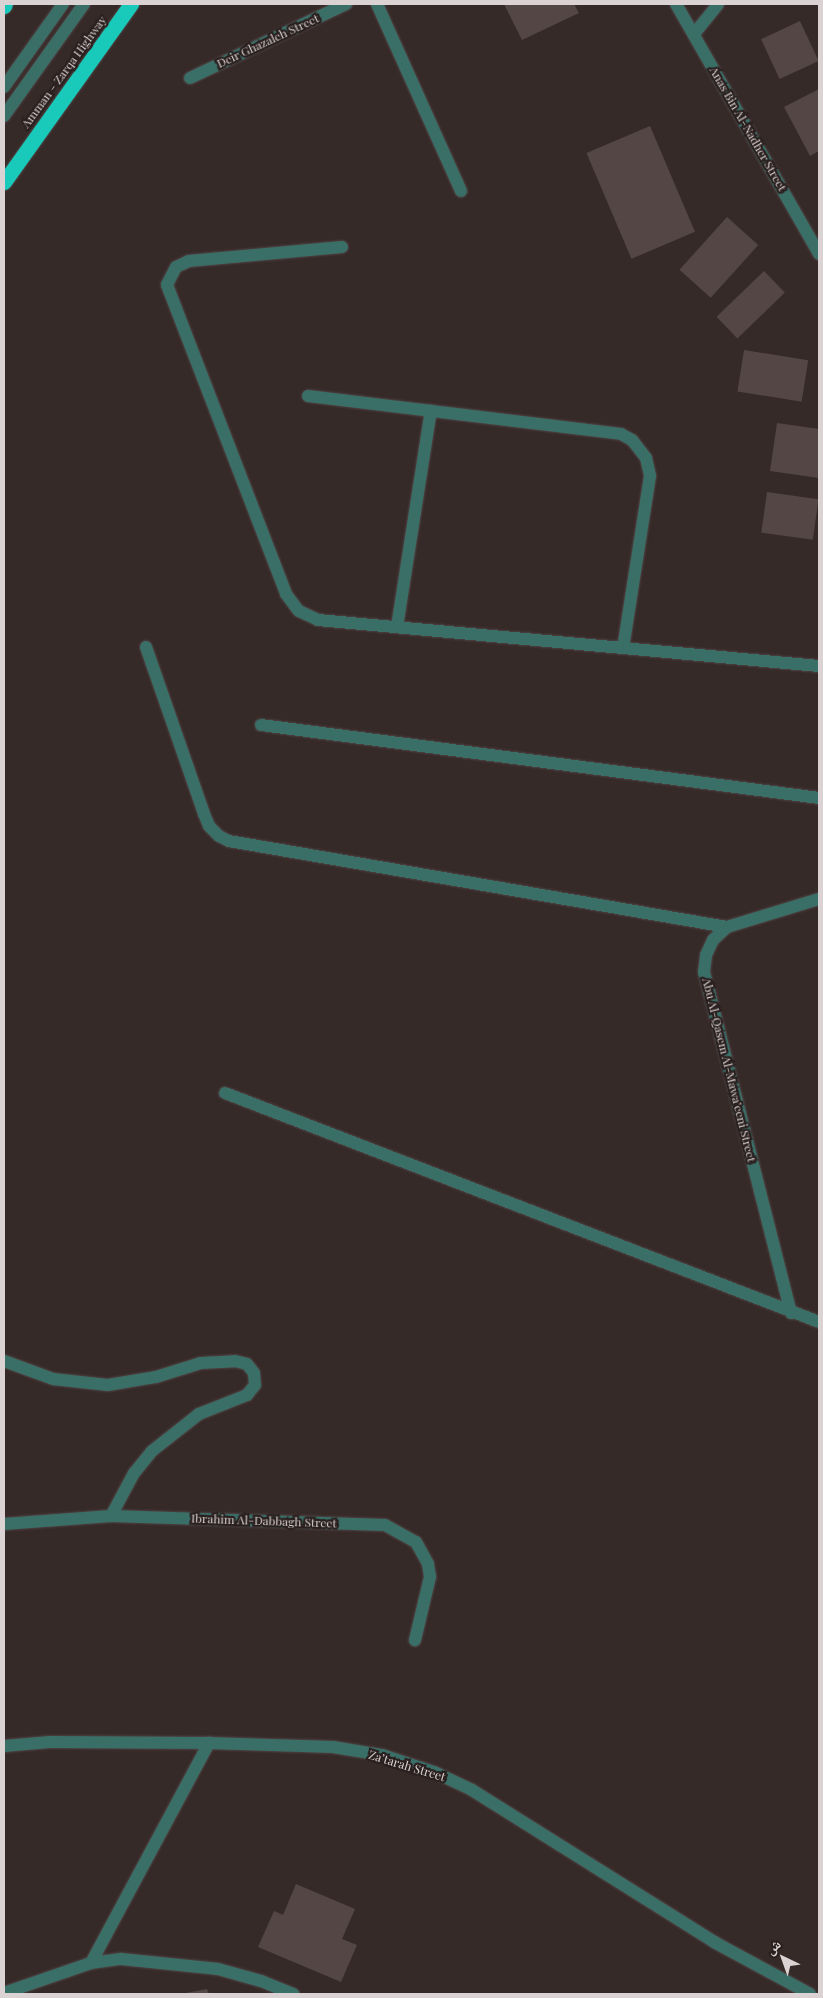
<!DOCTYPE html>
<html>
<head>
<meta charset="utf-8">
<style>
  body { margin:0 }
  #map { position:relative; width:823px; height:1998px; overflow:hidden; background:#362a29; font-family:"Playfair Display","Noto Naskh Arabic",serif }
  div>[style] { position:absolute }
  .building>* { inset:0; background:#534645; transform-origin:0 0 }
  .roads { filter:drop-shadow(0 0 1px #504544) drop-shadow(0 0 1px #504544) }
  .minor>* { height:12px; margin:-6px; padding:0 6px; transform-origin:6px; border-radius:6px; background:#3a6f68 }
  .highway>* { height:15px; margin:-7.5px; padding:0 7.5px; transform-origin:7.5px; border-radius:7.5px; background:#19c9b9 }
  span { translate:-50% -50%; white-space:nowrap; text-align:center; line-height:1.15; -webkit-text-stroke:4.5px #2b2020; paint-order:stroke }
  .street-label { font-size:12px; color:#dbd3d3 }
  .frame { position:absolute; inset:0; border:5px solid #dbd3d3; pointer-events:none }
  .north { position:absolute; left:758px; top:1933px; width:50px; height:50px; -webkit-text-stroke:4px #2b2020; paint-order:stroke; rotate:318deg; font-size:14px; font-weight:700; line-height:20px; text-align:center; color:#dbd3d3 }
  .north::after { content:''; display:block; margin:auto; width:18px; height:22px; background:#dbd3d3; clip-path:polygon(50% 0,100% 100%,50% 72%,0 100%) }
</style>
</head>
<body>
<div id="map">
  <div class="building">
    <div style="clip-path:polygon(504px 4px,574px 4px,579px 13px,522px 40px)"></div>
    <div style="left:800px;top:21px;width:44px;height:43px;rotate:65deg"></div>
    <div style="clip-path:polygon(819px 89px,819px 151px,810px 156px,784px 107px)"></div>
    <div style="left:650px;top:126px;width:115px;height:69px;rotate:67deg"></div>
    <div style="left:727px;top:217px;width:42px;height:71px;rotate:42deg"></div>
    <div style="left:764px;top:271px;width:30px;height:66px;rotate:46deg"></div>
    <div style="left:744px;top:350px;width:65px;height:42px;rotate:9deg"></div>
    <div style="clip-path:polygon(777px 423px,819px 429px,819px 478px,770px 471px)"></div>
    <div style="left:767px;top:492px;width:52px;height:41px;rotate:8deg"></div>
    <div style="clip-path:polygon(296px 1884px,355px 1909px,342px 1939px,357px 1945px,341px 1982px,258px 1947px,274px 1911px,283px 1915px)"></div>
    <div style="clip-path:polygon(207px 1989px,209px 1994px,186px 1994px,186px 1993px)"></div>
  </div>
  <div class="roads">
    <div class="minor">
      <div style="left:377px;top:4px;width:205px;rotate:65.8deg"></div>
      <div style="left:676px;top:4px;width:288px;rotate:60.2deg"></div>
      <div style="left:694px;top:34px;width:38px;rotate:-51deg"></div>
      <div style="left:190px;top:78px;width:173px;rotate:-25.4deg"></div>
      <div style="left:4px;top:87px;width:102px;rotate:-54.6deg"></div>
      <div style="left:4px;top:116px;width:138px;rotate:-54.5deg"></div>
      <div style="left:342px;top:247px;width:154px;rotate:174.8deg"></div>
      <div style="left:189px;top:261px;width:14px;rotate:155deg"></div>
      <div style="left:176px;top:267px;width:20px;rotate:117deg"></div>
      <div style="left:167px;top:285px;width:331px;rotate:68.9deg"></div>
      <div style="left:286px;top:594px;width:21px;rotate:53deg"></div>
      <div style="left:299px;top:611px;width:21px;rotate:25deg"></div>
      <div style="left:318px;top:620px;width:503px;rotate:5.25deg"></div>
      <div style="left:308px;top:396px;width:315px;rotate:6.9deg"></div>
      <div style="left:621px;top:434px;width:13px;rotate:29deg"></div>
      <div style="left:632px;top:440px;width:23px;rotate:52deg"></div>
      <div style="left:646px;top:458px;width:18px;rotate:77deg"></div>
      <div style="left:650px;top:476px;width:174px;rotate:98.9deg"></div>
      <div style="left:397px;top:627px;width:219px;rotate:-81.1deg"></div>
      <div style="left:146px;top:647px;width:177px;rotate:70.8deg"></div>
      <div style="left:204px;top:814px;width:13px;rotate:67deg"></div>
      <div style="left:209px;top:826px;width:14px;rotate:45deg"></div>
      <div style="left:219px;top:836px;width:11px;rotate:27deg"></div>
      <div style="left:229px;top:841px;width:505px;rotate:9.8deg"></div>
      <div style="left:261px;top:725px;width:563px;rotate:7.45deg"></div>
      <div style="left:225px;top:1093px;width:637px;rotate:21.08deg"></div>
      <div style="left:791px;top:1313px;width:352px;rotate:-104.3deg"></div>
      <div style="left:704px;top:972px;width:17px;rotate:-83deg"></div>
      <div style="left:706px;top:955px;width:17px;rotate:-65deg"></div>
      <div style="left:713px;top:940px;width:19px;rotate:-43deg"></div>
      <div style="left:727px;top:927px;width:96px;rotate:-16.9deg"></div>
      <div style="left:4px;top:1361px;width:52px;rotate:20.2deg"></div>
      <div style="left:53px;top:1379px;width:55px;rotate:6.2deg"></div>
      <div style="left:108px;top:1385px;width:49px;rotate:-9.5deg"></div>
      <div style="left:156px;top:1377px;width:47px;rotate:-17.3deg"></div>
      <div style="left:201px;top:1363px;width:34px;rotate:-3deg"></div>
      <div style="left:235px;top:1361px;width:12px;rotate:14deg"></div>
      <div style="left:247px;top:1364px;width:11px;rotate:52deg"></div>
      <div style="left:254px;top:1373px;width:12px;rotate:85deg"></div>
      <div style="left:255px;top:1385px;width:13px;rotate:129deg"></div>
      <div style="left:247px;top:1395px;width:52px;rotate:158.4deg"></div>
      <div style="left:199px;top:1414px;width:60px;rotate:141.8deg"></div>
      <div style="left:152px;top:1451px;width:28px;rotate:129deg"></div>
      <div style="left:134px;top:1473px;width:49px;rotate:118.1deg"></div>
      <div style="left:4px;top:1524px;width:107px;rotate:-4.3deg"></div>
      <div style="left:111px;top:1516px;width:274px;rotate:1.9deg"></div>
      <div style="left:385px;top:1525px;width:35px;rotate:29deg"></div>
      <div style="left:416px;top:1542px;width:25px;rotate:61deg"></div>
      <div style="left:428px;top:1564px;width:13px;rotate:81deg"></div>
      <div style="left:430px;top:1577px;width:65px;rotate:103.4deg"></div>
      <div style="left:4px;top:1746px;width:46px;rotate:-5deg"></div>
      <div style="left:50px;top:1742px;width:159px;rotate:0.4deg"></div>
      <div style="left:209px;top:1743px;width:124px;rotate:1.8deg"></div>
      <div style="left:333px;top:1747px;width:50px;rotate:9.3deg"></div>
      <div style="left:382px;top:1755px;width:55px;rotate:18.1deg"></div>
      <div style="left:434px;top:1772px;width:42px;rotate:25.3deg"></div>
      <div style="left:472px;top:1790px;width:286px;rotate:32.1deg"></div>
      <div style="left:714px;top:1942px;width:109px;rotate:28.4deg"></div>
      <div style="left:91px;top:1963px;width:250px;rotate:-61.8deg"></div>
      <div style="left:4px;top:1993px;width:92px;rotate:-19deg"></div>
      <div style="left:91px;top:1963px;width:30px;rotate:-8deg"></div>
      <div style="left:121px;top:1959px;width:98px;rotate:5.9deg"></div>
      <div style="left:218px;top:1969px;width:45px;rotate:15.6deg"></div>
      <div style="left:261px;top:1981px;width:35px;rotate:22deg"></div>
    </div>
    <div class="highway">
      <div style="left:4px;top:6px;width:2px;rotate:-63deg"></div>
      <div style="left:4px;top:182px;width:219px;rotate:-54.5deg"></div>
    </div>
  </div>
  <div class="street-label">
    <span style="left:268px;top:41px;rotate:-25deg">Deir Ghazaleh Street</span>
    <span style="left:64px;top:72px;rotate:-54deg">Amman - Zarqa Highway</span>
    <span style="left:748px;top:129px;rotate:60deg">Anas Bin Al-Nadher Street</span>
    <span style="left:729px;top:1070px;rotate:76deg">Abu Al-Qasem Al-Mawa’eeni Street</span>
    <span style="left:264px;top:1521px;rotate:2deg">Ibrahim Al-Dabbagh Street</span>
    <span style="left:407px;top:1766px;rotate:17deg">Za’tarah Street</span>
  </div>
  <div class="frame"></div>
  <div class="north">ش</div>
</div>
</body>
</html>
